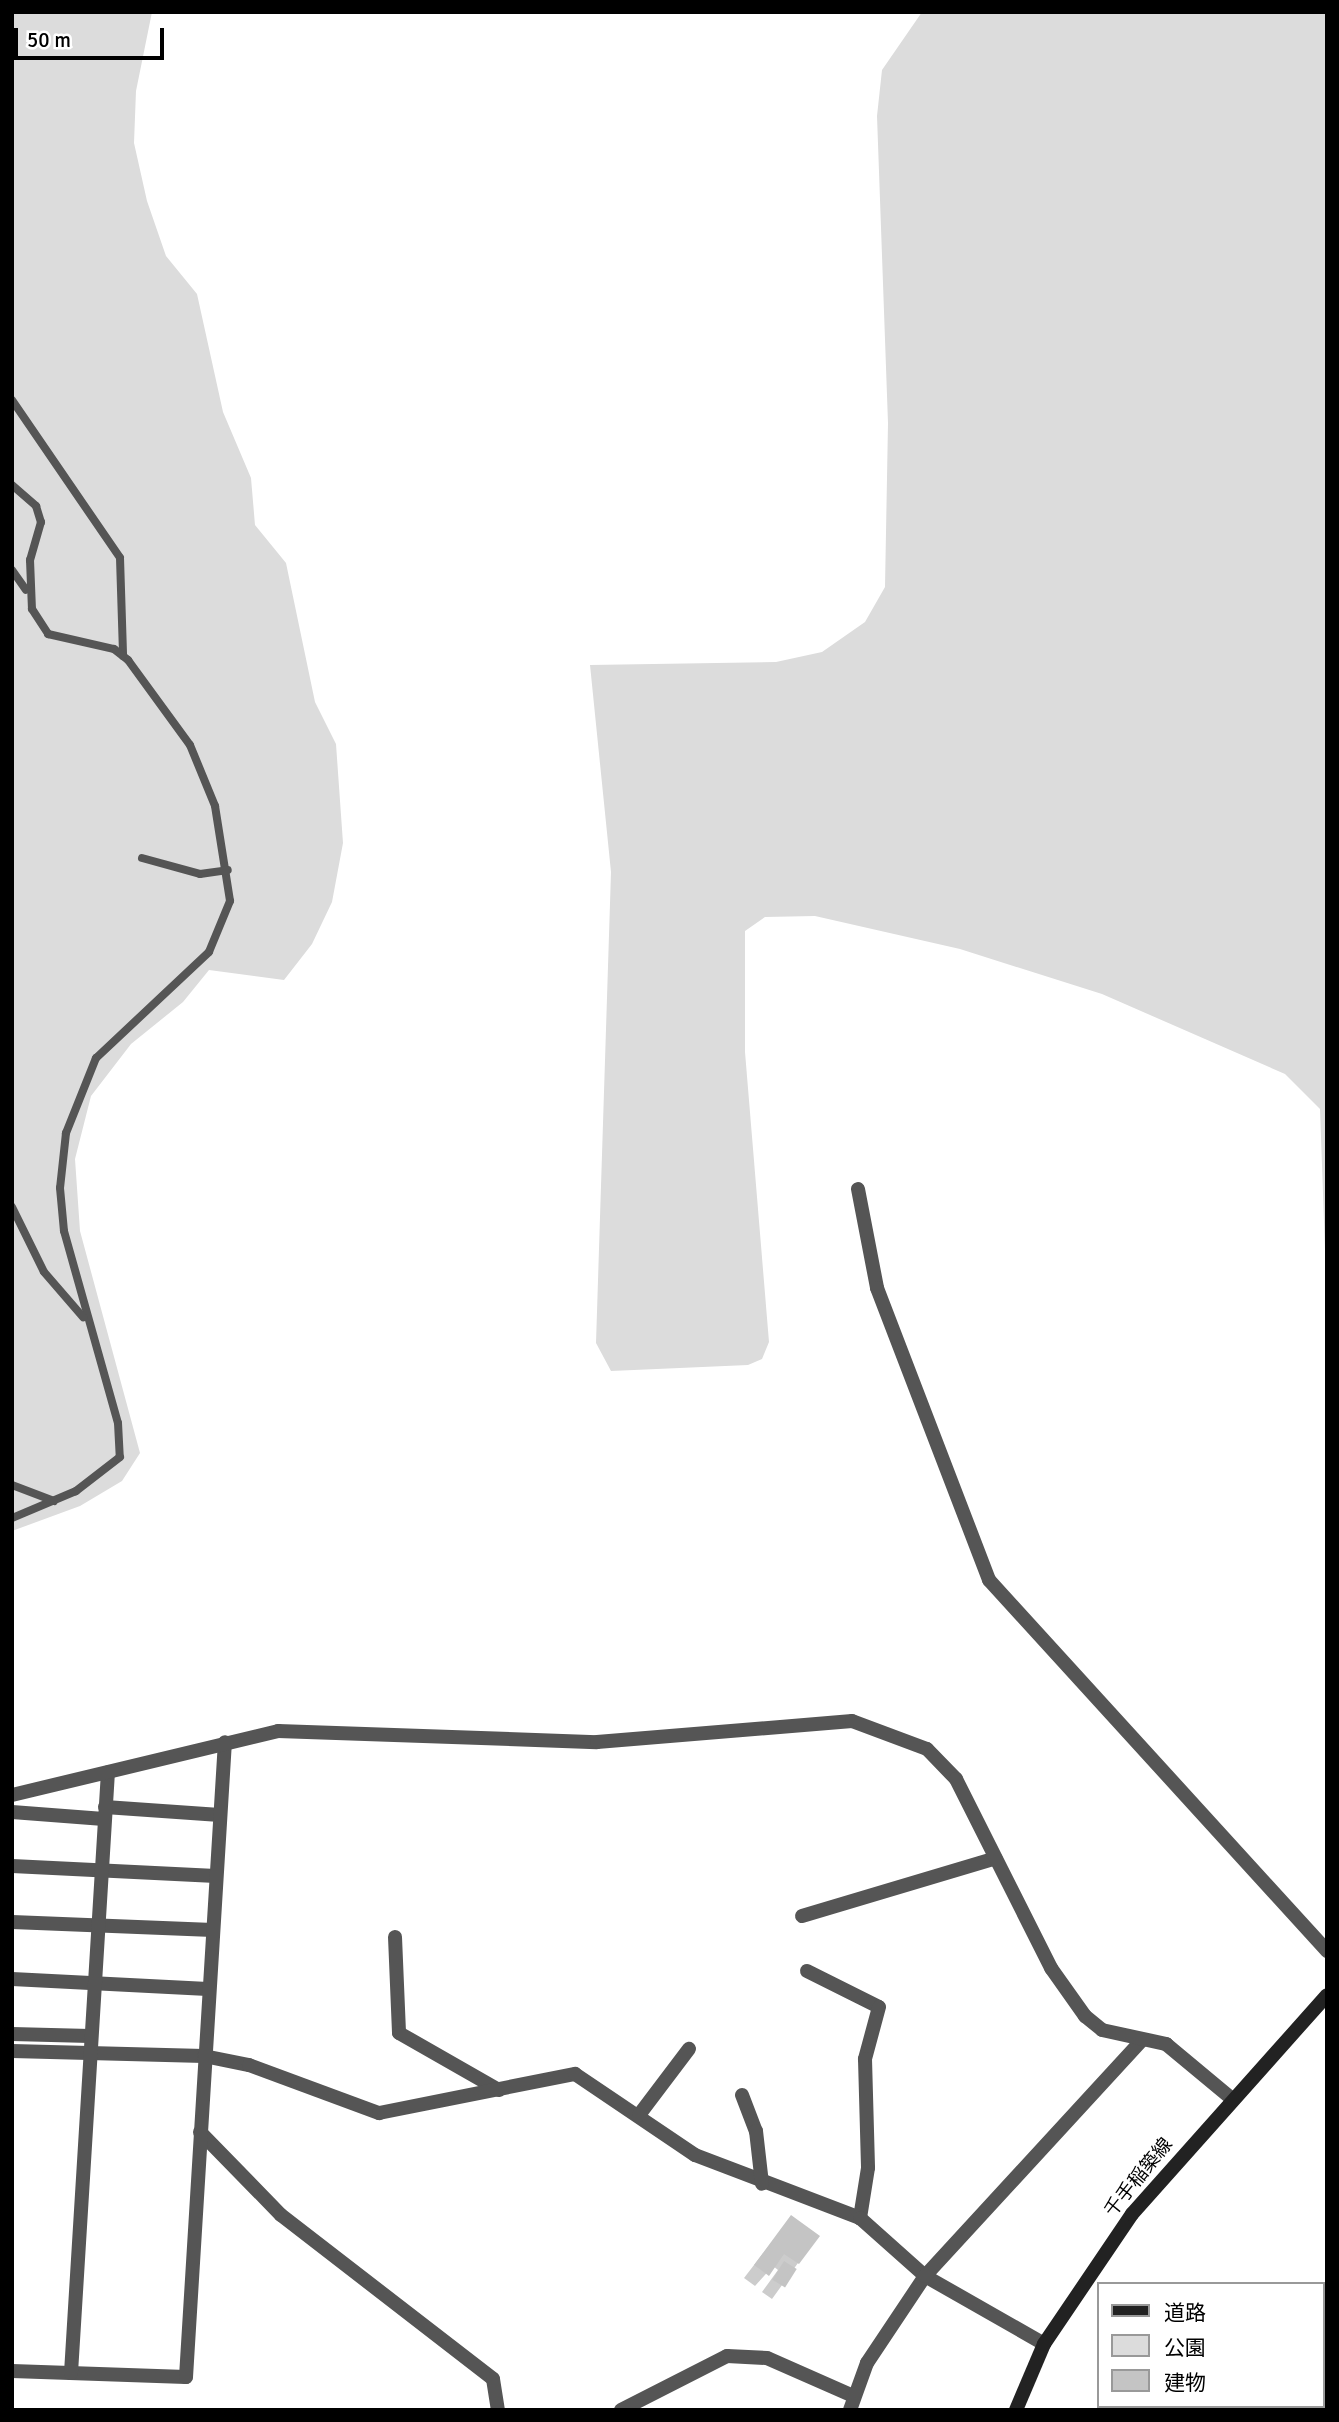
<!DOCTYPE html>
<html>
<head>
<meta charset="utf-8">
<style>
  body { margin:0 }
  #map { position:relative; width:1339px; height:2422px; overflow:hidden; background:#fff; font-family:Signika,"Noto Sans JP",sans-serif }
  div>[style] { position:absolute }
  .green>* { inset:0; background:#dcdcdc }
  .shadow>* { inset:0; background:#0003 }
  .building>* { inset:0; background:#c4c4c4; transform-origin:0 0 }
  .path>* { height:3.5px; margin-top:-1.75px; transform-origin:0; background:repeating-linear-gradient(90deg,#777 0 2px,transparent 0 5.5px) }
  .service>* { height:8px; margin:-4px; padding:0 4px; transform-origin:4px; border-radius:4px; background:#555 }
  .minor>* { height:14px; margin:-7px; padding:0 7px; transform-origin:7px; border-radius:7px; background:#555 }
  .tertiary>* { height:14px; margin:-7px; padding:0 7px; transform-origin:7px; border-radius:7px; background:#555 }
  .secondary>* { height:14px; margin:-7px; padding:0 7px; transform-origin:7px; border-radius:7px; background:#222 }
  span { translate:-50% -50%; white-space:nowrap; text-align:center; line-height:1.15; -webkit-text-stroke:5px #fff; paint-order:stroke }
  .street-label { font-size:19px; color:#000 }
  .frame { position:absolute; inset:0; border:14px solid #000; pointer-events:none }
  .legend { position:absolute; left:1097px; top:2282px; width:228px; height:126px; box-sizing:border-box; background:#fff; border:2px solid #999; margin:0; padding:9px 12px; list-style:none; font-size:21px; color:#000 }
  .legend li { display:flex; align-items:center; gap:14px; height:35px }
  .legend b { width:35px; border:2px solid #999 }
  .scale { position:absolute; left:14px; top:28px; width:150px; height:32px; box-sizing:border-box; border:4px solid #000; border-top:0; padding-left:9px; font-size:21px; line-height:24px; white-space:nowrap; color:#000; -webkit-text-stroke:5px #fff; paint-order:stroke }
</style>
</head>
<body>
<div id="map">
  <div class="green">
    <div style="clip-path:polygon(12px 12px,152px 12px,136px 91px,134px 143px,147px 201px,166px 256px,197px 294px,223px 412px,251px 478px,255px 525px,286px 563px,315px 702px,336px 744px,343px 843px,332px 902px,312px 944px,284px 980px,209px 970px,183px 1002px,131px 1044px,91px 1096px,75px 1159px,80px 1231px,140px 1453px,122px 1481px,80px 1506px,12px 1531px)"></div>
    <div style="clip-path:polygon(922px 12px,1327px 12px,1327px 1306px,1320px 1109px,1285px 1074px,1102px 994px,960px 949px,815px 916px,765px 917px,745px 931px,745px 1052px,769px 1342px,762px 1359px,748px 1365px,611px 1371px,596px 1343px,611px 872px,590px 665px,776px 662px,822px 652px,865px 622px,885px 587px,888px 423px,877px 116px,882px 70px)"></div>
  </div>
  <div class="shadow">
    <div style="clip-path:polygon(791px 2217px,798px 2263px,772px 2299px,762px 2292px,778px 2270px,773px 2266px,755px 2286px,744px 2278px)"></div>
  </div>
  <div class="building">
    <div style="clip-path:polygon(791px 2215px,820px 2236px,799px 2264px,784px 2254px,769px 2276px,754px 2265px)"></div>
    <div style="left:784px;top:2261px;width:15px;height:22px;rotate:32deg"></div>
  </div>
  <div class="path">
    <div style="left:1323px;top:2335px;width:5px;rotate:-37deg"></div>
    <div style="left:1252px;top:2410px;width:5px;rotate:-53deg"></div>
  </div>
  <div class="service">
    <div style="left:12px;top:400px;width:191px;rotate:55.6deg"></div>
    <div style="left:120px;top:558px;width:98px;rotate:88.2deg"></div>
    <div style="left:12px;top:485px;width:32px;rotate:41deg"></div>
    <div style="left:36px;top:506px;width:17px;rotate:73deg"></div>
    <div style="left:41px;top:522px;width:40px;rotate:106deg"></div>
    <div style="left:30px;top:560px;width:49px;rotate:87.7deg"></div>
    <div style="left:32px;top:609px;width:30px;rotate:57deg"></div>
    <div style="left:48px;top:634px;width:68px;rotate:12.8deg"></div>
    <div style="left:114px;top:649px;width:18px;rotate:38deg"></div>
    <div style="left:128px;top:660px;width:105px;rotate:53.9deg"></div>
    <div style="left:190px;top:745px;width:66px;rotate:67.7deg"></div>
    <div style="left:215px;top:806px;width:96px;rotate:81deg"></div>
    <div style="left:230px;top:901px;width:55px;rotate:112.4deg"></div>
    <div style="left:209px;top:952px;width:155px;rotate:136.8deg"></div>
    <div style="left:96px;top:1058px;width:81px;rotate:111.8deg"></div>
    <div style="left:66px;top:1133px;width:55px;rotate:96.2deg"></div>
    <div style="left:60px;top:1188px;width:43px;rotate:84.7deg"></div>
    <div style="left:64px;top:1231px;width:199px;rotate:74.3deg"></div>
    <div style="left:118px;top:1423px;width:34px;rotate:87deg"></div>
    <div style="left:120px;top:1457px;width:56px;rotate:142.3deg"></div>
    <div style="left:76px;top:1491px;width:69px;rotate:157.1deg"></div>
    <div style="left:12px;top:570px;width:24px;rotate:55deg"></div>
    <div style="left:142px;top:858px;width:60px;rotate:15.4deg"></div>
    <div style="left:200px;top:874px;width:28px;rotate:-8deg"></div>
    <div style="left:12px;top:1207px;width:72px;rotate:63.8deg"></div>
    <div style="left:44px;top:1272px;width:60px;rotate:49.1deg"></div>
    <div style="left:12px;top:1485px;width:45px;rotate:20.9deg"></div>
  </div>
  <div class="minor">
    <div style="left:858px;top:1189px;width:101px;rotate:79.1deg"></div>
    <div style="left:877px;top:1288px;width:313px;rotate:69deg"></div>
    <div style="left:989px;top:1580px;width:502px;rotate:47.66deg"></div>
    <div style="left:105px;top:1807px;width:115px;rotate:4deg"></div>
    <div style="left:12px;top:1812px;width:92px;rotate:4.4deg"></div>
    <div style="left:12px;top:1866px;width:204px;rotate:2.8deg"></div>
    <div style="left:802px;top:1916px;width:202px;rotate:-16.6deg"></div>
    <div style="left:12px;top:1922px;width:201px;rotate:2.3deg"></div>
    <div style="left:395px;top:1937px;width:96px;rotate:87.6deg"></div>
    <div style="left:399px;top:2033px;width:115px;rotate:29.7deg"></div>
    <div style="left:807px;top:1971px;width:80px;rotate:26.6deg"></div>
    <div style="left:879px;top:2007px;width:54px;rotate:105.1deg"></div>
    <div style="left:865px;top:2059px;width:109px;rotate:88.4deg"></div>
    <div style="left:868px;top:2168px;width:51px;rotate:99.1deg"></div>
    <div style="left:12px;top:1979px;width:196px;rotate:2.9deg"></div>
    <div style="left:12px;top:2034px;width:78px;rotate:1.5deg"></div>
    <div style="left:12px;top:2051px;width:192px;rotate:1.5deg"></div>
    <div style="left:204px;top:2056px;width:46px;rotate:11.3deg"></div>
    <div style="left:249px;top:2065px;width:139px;rotate:20.3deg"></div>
    <div style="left:379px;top:2113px;width:200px;rotate:-11.3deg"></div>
    <div style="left:575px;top:2074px;width:145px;rotate:34deg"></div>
    <div style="left:695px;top:2155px;width:177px;rotate:20.9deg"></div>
    <div style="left:860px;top:2218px;width:87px;rotate:41.7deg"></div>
    <div style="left:925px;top:2276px;width:137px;rotate:29.7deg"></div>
    <div style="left:742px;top:2095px;width:39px;rotate:69deg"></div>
    <div style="left:756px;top:2131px;width:53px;rotate:83.5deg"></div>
    <div style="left:639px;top:2115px;width:83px;rotate:-52.9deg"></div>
    <div style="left:200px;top:2132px;width:116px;rotate:45.7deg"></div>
    <div style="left:281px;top:2215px;width:268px;rotate:37.7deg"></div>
    <div style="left:493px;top:2379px;width:31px;rotate:81deg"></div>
    <div style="left:12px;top:2371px;width:174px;rotate:2deg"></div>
    <div style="left:186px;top:2377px;width:636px;rotate:-86.49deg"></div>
    <div style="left:71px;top:2373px;width:602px;rotate:-86.48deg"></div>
    <div style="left:621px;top:2410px;width:119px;rotate:-27deg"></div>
    <div style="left:727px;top:2356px;width:40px;rotate:2.9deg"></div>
    <div style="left:767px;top:2358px;width:94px;rotate:23.8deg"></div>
    <div style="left:850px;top:2410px;width:50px;rotate:-70.1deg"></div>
    <div style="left:867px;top:2363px;width:105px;rotate:-56.3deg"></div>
    <div style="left:925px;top:2276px;width:321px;rotate:-47.4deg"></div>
  </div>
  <div class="tertiary">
    <div style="left:12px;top:1795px;width:274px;rotate:-13.5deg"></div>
    <div style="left:278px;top:1731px;width:319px;rotate:2deg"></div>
    <div style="left:597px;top:1742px;width:256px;rotate:-4.7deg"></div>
    <div style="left:852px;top:1721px;width:80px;rotate:20.5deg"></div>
    <div style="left:927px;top:1749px;width:42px;rotate:46deg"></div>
    <div style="left:956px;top:1779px;width:212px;rotate:63.3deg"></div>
    <div style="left:1051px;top:1968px;width:59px;rotate:54.7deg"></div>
    <div style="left:1085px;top:2016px;width:22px;rotate:39deg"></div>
    <div style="left:1102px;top:2030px;width:66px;rotate:12.3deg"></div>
    <div style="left:1166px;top:2044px;width:85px;rotate:39.7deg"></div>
  </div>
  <div class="secondary">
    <div style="left:1016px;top:2410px;width:72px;rotate:-67deg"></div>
    <div style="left:1044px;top:2344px;width:157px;rotate:-55.9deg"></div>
    <div style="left:1132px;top:2214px;width:293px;rotate:-48.3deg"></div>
  </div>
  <div class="street-label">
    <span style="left:1139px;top:2178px;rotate:-51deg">千手稲築線</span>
  </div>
  <div class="frame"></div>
  <ul class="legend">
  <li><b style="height:9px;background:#222"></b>道路</li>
  <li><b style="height:19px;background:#dcdcdc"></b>公園</li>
  <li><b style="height:19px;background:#c4c4c4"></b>建物</li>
  </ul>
  <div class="scale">50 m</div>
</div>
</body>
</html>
